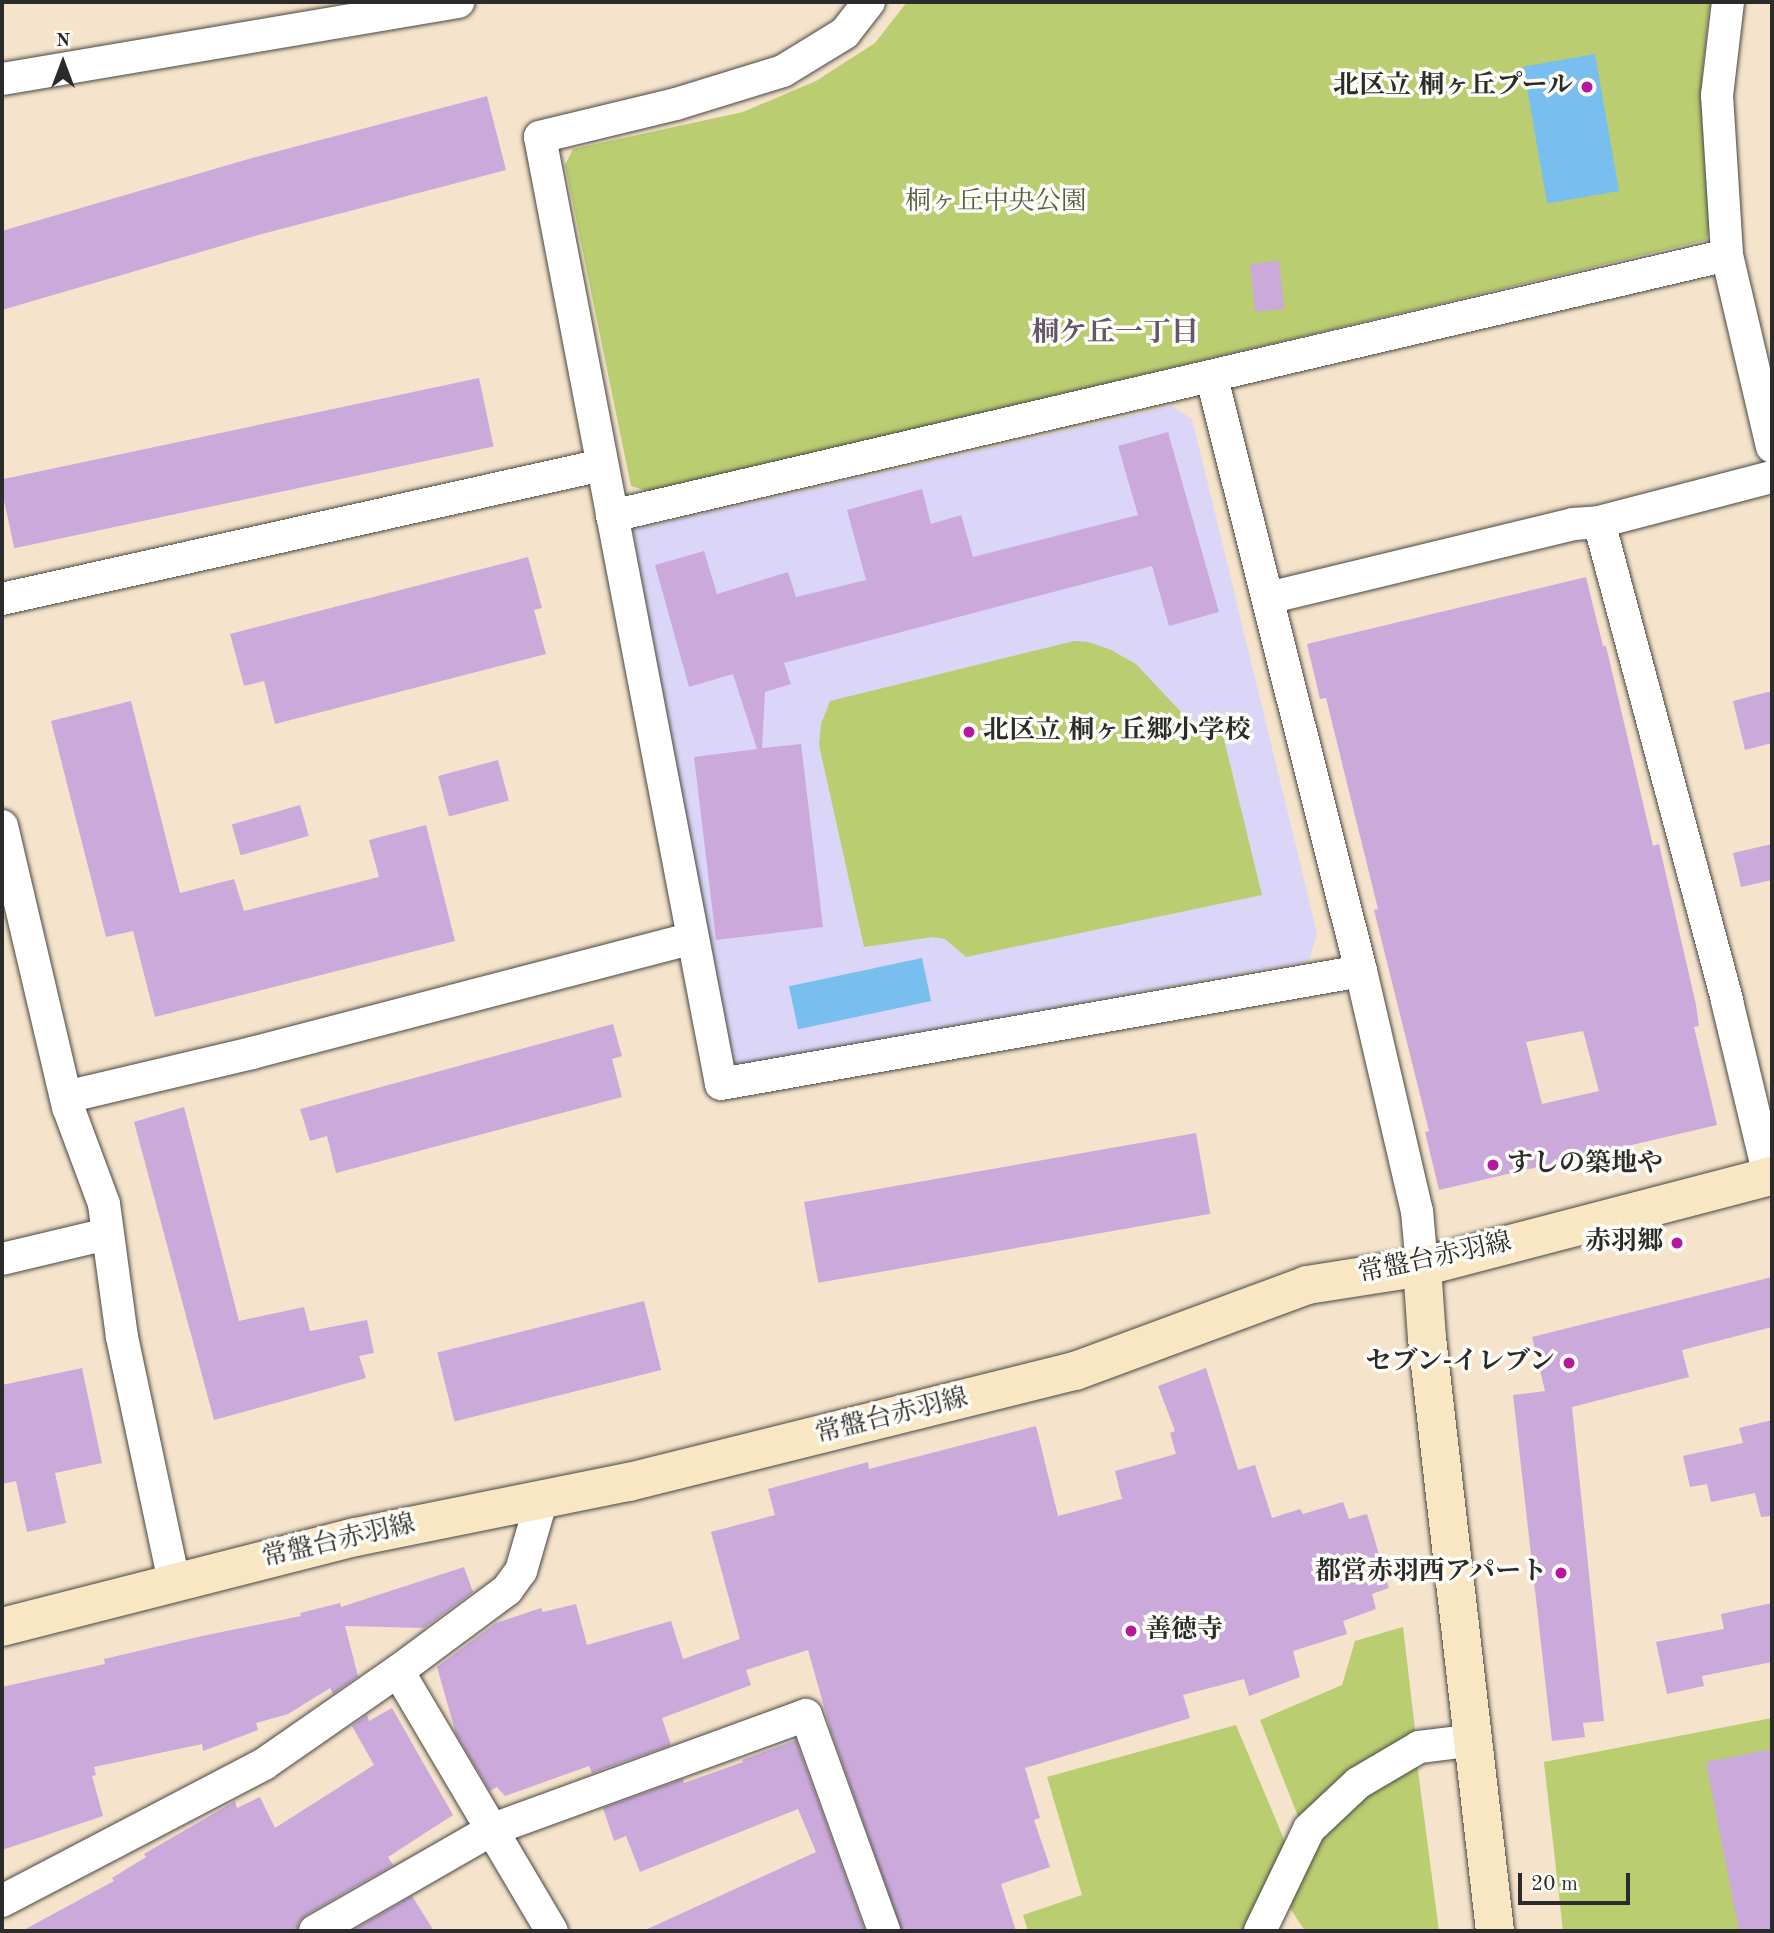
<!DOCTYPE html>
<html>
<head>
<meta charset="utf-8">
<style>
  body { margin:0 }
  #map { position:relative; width:1774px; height:1933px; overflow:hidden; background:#f5e3cb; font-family:"Old Standard TT","Noto Serif JP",serif }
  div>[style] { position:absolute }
  .built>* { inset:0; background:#dbd6f7 }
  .green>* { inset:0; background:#bacd71 }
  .water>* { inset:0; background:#78bff0; transform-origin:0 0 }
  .building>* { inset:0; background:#cbaadb; transform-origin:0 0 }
  .roads { filter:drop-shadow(0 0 2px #494743) drop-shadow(0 0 2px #494743) }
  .minor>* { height:32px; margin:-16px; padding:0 16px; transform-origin:16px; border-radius:16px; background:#fff }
  .secondary>* { height:38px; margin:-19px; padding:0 19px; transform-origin:19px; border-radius:19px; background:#f9e7c3 }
  .dots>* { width:19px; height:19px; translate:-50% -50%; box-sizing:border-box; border:4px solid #fdfcf7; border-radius:50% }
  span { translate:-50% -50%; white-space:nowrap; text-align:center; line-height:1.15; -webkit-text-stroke:7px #fdfcf7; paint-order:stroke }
  .poi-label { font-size:26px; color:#2b2b2b; font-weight:700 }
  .right { translate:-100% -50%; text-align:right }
  .left { translate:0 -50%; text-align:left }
  .park-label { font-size:26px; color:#565c40 }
  .street-label { font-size:26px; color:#2b2b2b }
  .neighbourhood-label { font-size:28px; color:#635769; font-weight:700 }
  .frame { position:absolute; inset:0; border:4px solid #2b2b2b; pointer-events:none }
  .north { position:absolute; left:28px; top:28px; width:70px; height:70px; -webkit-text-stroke:5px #fdfcf7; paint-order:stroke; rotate:0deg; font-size:19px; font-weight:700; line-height:28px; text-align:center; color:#2b2b2b }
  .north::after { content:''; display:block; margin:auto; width:24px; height:32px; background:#2b2b2b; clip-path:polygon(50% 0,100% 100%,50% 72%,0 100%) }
  .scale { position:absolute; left:1518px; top:1873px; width:112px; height:32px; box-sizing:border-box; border:4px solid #2b2b2b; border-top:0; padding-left:9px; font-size:21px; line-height:24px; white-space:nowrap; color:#2b2b2b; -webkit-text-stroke:5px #fdfcf7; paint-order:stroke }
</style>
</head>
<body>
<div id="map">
  <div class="built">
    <div style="clip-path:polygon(1172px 406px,1192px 419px,1317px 933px,1309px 961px,731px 1066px,633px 530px)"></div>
  </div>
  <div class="green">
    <div style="clip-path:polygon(907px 2px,1710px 2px,1702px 77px,1711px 226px,1706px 240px,651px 492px,631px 486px,565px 165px,573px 149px,743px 112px,816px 81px,875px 43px)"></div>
    <div style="clip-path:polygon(1074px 641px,1089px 642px,1111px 650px,1136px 664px,1182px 713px,1195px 722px,1219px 719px,1262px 895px,966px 957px,945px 939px,933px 937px,864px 947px,819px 745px,821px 724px,830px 701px)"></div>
    <div style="clip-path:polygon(1403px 1627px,1416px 1738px,1301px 1824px,1260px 1720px,1342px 1685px,1355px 1641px)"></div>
    <div style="clip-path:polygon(1772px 1718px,1772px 1931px,1563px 1931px,1544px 1762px)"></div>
    <div style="clip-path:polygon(1236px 1725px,1286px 1844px,1245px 1931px,1028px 1931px,1023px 1915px,1082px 1895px,1047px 1777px)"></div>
    <div style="clip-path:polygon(1417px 1763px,1439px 1931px,1305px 1931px,1288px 1905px,1317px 1839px,1352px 1803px)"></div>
  </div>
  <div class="water">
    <div style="left:1595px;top:54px;width:139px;height:73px;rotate:80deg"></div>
    <div style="left:922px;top:958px;width:44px;height:136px;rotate:78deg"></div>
  </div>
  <div class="building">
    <div style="clip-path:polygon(487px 96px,506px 170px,262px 234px,2px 310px,2px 231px,252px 158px)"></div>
    <div style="left:1279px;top:261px;width:48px;height:29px;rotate:84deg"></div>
    <div style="left:479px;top:378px;width:70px;height:490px;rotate:78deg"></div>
    <div style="clip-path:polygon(1168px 432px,1219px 612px,1169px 626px,1152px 566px,784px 663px,791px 684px,765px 692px,762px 748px,801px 744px,823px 927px,716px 940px,694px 757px,757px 749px,733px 674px,689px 687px,655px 565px,704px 551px,717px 594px,788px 572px,796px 597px,866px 580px,847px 510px,922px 489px,931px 524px,961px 515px,973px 557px,1138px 515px,1118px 446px)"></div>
    <div style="clip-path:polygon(528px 557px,542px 608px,534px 610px,546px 654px,275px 724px,264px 681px,244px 686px,230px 634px)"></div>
    <div style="clip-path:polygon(evenodd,1586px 577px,1603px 646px,1606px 646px,1653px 846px,1659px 844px,1696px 1005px,1699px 1026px,1694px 1027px,1717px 1125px,1439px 1190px,1425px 1132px,1429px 1131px,1374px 910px,1378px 909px,1326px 698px,1320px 699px,1307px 644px,1586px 577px,1583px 1031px,1599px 1091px,1542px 1104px,1526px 1042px,1583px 1031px)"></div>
    <div style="clip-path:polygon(1772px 691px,1772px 743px,1745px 750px,1733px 701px)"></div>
    <div style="clip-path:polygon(131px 701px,180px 893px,234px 879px,244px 911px,379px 877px,369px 840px,426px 825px,455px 941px,155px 1017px,133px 931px,106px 937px,51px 721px)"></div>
    <div style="left:498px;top:760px;width:42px;height:62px;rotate:75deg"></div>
    <div style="left:300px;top:805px;width:32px;height:71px;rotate:74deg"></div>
    <div style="clip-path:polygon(1772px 844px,1772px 880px,1741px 887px,1733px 853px)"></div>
    <div style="clip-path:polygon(613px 1024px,622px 1056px,612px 1059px,622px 1097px,336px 1173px,327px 1136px,310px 1141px,300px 1109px)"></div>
    <div style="clip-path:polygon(184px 1107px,239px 1321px,304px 1307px,310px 1331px,367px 1320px,374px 1353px,359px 1356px,366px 1378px,214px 1420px,134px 1122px)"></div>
    <div style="left:1196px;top:1133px;width:82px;height:398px;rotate:80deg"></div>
    <div style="clip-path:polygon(1772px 1277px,1772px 1327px,1682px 1350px,1689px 1377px,1572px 1407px,1604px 1721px,1583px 1723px,1585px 1737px,1552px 1741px,1513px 1395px,1545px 1391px,1532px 1337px)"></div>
    <div style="left:644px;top:1301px;width:71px;height:213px;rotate:76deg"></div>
    <div style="clip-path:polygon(82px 1368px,102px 1463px,55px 1473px,66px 1523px,27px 1532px,16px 1481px,2px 1484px,2px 1385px)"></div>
    <div style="clip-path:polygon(1206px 1368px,1238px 1470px,1255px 1465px,1272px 1518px,1300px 1509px,1303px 1514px,1343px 1502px,1349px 1519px,1367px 1514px,1389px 1588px,1372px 1594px,1376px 1609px,1343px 1621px,1347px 1634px,1293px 1651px,1300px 1677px,1249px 1696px,1244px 1679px,1183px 1695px,1190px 1718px,1025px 1768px,1040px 1818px,1034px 1820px,1050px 1867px,1001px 1884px,1016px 1931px,902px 1931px,830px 1728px,808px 1650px,746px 1670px,751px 1685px,662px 1718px,671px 1745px,592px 1773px,589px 1766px,505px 1796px,497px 1787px,490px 1791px,456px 1734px,437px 1667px,496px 1623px,541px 1608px,543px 1612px,576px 1604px,587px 1645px,671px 1621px,683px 1659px,740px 1639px,711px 1532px,775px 1515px,768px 1489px,868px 1462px,869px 1469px,1036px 1426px,1058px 1516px,1122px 1499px,1115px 1471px,1176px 1454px,1170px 1433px,1175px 1431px,1158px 1386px)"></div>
    <div style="clip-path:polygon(1772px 1420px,1772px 1516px,1761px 1517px,1755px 1493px,1711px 1502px,1707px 1484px,1690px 1487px,1683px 1456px,1743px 1443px,1739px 1428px)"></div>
    <div style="clip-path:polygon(464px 1567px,473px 1592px,424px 1628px,345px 1626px,358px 1676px,333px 1694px,330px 1688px,288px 1714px,256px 1723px,258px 1730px,203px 1751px,202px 1744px,94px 1767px,96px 1775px,92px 1776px,103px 1816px,2px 1850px,2px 1687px,105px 1664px,104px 1659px,202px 1636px,301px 1616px,300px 1613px,340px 1603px,341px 1607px)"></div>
    <div style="clip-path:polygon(1772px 1603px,1772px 1662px,1702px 1676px,1704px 1686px,1667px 1694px,1656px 1642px,1724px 1629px,1721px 1614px)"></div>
    <div style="clip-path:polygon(392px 1708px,453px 1815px,388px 1857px,393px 1865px,306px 1915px,299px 1922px,297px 1931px,22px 1931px,114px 1881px,112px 1878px,146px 1857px,144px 1854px,235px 1801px,237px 1808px,260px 1797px,275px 1828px,374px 1765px,352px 1726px,367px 1715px,369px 1721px)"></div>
    <div style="clip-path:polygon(796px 1740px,865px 1931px,643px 1931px,816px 1852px,798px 1809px,640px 1872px,626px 1836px,614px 1841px,603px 1808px,683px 1779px,684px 1783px,743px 1762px,742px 1760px)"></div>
    <div style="clip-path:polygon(1772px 1749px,1772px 1931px,1739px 1931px,1706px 1762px)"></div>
    <div style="clip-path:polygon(412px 1896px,434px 1931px,352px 1931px)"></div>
  </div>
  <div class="roads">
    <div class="minor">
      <div style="left:869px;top:2px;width:39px;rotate:128deg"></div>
      <div style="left:845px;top:33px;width:73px;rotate:148.5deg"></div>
      <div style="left:783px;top:71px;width:112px;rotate:162.9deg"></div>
      <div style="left:676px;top:104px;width:140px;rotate:166.4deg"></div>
      <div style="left:540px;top:137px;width:964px;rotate:79.18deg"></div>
      <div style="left:721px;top:1084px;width:650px;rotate:-10.01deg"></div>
      <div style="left:1728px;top:2px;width:94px;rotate:96.7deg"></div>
      <div style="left:1717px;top:95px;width:160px;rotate:86.4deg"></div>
      <div style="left:1727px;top:255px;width:197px;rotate:76.8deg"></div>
      <div style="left:2px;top:79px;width:463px;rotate:-9.6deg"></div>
      <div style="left:1212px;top:378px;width:611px;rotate:75.9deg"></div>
      <div style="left:1361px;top:971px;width:246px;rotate:76.9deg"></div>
      <div style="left:1417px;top:1211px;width:56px;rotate:84.9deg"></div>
      <div style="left:612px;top:516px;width:1145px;rotate:-13.17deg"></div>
      <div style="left:1599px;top:522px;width:496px;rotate:75deg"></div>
      <div style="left:1727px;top:1001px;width:180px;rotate:76.5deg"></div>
      <div style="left:1268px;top:598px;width:314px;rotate:-13.6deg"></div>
      <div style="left:1573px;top:524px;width:26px;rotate:-4deg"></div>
      <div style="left:1599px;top:522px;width:179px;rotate:-14.6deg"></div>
      <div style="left:2px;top:599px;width:615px;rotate:-12.59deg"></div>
      <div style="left:2px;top:826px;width:289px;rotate:76.8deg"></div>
      <div style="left:68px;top:1107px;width:103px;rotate:69.6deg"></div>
      <div style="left:104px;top:1204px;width:134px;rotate:82.3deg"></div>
      <div style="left:122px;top:1337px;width:249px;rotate:78deg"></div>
      <div style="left:66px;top:1097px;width:191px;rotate:-13.3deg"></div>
      <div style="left:252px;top:1053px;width:455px;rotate:-14.6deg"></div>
      <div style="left:2px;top:1259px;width:108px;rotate:-13.4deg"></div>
      <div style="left:398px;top:1671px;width:302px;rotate:59.4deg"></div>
      <div style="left:2px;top:1901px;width:296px;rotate:-27.6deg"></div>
      <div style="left:264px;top:1764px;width:163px;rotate:-34.8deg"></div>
      <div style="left:398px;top:1671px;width:136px;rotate:-36.6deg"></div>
      <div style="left:507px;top:1590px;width:24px;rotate:-54deg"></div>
      <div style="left:521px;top:1571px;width:72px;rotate:-73.8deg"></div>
      <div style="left:315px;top:1931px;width:205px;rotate:-29.8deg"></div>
      <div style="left:493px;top:1829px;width:333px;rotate:-20deg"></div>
      <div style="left:806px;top:1715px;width:230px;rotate:70.1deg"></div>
      <div style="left:1260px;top:1931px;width:113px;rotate:-64.3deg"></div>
      <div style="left:1309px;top:1829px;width:67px;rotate:-43.2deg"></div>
      <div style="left:1358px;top:1783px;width:71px;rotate:-30.5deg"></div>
      <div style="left:1419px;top:1747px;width:56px;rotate:-7.1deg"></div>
    </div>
    <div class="secondary">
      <div style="left:1422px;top:1267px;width:71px;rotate:86deg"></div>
      <div style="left:1427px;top:1338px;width:597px;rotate:83.46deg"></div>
      <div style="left:2px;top:1627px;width:364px;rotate:-14.3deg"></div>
      <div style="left:355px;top:1537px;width:279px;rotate:-11.4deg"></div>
      <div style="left:629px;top:1482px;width:460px;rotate:-14deg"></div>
      <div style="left:1075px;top:1371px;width:247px;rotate:-20.3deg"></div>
      <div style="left:1307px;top:1285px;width:116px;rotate:-8.9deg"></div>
      <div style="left:1422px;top:1267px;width:362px;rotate:-14.6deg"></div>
    </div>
  </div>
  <div class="dots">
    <div style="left:1587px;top:87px;background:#b5179e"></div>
    <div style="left:969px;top:732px;background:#b5179e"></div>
    <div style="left:1493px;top:1165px;background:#b5179e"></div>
    <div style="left:1677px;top:1243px;background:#b5179e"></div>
    <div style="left:1569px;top:1363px;background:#b5179e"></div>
    <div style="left:1561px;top:1573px;background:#b5179e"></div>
    <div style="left:1131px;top:1631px;background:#b5179e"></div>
  </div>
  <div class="poi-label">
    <span class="right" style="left:1573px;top:87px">北区立 桐ヶ丘プール</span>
    <span class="left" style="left:983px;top:732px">北区立 桐ヶ丘郷小学校</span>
    <span class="left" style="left:1507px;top:1165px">すしの築地や</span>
    <span class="right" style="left:1663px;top:1243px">赤羽郷</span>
    <span class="right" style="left:1555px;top:1363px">セブン-イレブン</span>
    <span class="right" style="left:1547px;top:1573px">都営赤羽西アパート</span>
    <span class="left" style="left:1145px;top:1631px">善徳寺</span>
  </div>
  <div class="park-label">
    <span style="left:996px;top:203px">桐ヶ丘中央公園</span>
  </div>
  <div class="street-label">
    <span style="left:1435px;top:1259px;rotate:-12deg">常盤台赤羽線</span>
    <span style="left:892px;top:1417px;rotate:-14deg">常盤台赤羽線</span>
    <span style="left:339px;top:1542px;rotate:-13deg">常盤台赤羽線</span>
  </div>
  <div class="neighbourhood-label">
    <span style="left:1115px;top:334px">桐ケ丘一丁目</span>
  </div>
  <div class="frame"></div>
  <div class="north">N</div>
  <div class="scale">20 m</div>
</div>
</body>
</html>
